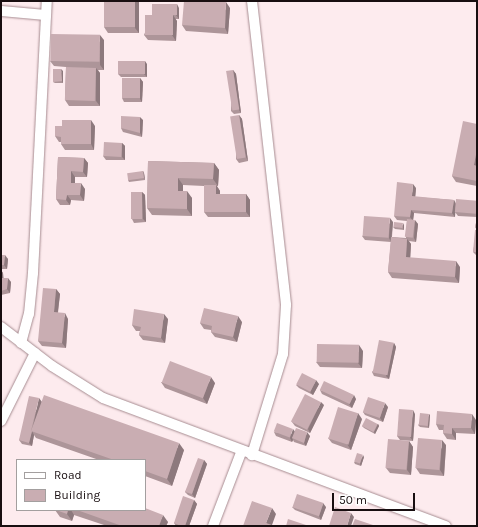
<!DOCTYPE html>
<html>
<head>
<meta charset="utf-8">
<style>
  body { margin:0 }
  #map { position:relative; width:478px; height:527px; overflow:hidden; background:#fdebee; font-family:Karla,sans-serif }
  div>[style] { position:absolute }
  .roads { filter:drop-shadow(0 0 1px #a78c91) drop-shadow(0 0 1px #a78c91) }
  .street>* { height:10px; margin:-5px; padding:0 5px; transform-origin:5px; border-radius:5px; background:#fff }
  .wall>* { inset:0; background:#ad9599 }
  .shaded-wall>* { inset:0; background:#8d797d }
  .building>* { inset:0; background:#c9adb2; transform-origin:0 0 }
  span { translate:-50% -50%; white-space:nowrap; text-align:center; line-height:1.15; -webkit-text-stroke:4px #fff; paint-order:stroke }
  .frame { position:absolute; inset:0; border:2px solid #180e10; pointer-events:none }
  .legend { position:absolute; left:16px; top:459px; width:130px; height:52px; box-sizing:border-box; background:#fff; border:1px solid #a39f9f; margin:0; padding:5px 7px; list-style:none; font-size:12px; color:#180e10 }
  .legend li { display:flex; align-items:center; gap:8px; height:20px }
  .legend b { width:20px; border:1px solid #a39f9f }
  .scale { position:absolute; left:332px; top:493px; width:83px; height:18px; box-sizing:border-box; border:2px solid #180e10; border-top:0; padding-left:5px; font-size:12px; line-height:14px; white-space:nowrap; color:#180e10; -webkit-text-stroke:3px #fff; paint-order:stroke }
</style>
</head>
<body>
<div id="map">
  <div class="roads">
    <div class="street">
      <div style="left:252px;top:1px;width:306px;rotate:83.6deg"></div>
      <div style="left:286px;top:305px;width:49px;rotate:93.5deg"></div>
      <div style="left:283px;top:354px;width:106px;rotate:107.1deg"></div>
      <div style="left:1px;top:11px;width:45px;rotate:5.1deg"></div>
      <div style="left:1px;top:327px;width:64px;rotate:37.4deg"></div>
      <div style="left:52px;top:366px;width:60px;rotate:32.1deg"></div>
      <div style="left:103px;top:398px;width:366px;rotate:20.5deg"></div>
      <div style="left:21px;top:343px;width:30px;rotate:-75deg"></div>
      <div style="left:29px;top:314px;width:41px;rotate:-84.4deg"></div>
      <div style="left:33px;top:273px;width:272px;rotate:-87.1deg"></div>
      <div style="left:1px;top:421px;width:76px;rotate:-63.4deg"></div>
      <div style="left:213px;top:526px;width:81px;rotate:-69.1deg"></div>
    </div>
  </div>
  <div class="wall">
    <div style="clip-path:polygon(87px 1px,104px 1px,104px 2px)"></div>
    <div style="clip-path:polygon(139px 1px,139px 33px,108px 33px,104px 27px)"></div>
    <div style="clip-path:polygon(179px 8px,179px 19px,175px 19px,177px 21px,176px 41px,148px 40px,144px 35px,152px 15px)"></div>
    <div style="clip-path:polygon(230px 8px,228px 34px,186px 31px,182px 25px)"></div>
    <div style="clip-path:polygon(104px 40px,104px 70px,98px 70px,100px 73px,100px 106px,69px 106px,65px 100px,66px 67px,54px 66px,50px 61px)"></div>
    <div style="clip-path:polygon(147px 64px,147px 77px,121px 77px,118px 74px)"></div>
    <div style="clip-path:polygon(233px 70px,236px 74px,241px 113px,234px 114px,231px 111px)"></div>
    <div style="clip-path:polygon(63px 71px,63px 83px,55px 83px,53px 82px)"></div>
    <div style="clip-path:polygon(140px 78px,143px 82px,142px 102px,124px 102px,122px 98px)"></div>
    <div style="clip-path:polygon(239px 115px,242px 119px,248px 161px,239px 163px,236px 159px)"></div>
    <div style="clip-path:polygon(143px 120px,142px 137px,123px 132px,121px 128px)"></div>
    <div style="clip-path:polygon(477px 124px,477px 186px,456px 182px,452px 176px)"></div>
    <div style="clip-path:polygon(95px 126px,94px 150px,65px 150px,61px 144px,61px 142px,59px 142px,55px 136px)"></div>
    <div style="clip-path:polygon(122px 143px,125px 146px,125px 160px,106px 160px,103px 156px)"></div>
    <div style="clip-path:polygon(58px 157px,84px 158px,88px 163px,87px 177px,75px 177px,75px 183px,85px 189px,84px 201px,71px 200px,70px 205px,60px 205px,56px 199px)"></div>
    <div style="clip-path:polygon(148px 161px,214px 163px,219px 170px,218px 186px,217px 186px,220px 191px,220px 194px,246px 194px,250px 200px,250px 217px,208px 217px,204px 212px,204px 186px,183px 185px,183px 191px,192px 198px,192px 216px,152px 215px,147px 208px)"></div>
    <div style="clip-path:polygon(143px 171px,144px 173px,145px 180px,129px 182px,128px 180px)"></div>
    <div style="clip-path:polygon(416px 188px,415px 197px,454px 200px,456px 204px,477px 201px,477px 217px,458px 216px,455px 212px,455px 217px,414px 213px,413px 220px,418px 224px,416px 242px,409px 241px,411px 244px,410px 258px,460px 267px,459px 283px,392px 278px,388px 272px,391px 242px,365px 240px,362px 236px,393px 222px,392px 237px,406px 238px,406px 237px,407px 221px,397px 220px,394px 216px)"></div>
    <div style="clip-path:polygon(142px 192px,145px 195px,146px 222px,134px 223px,132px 219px)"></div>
    <div style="clip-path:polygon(477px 219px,477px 255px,476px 255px,473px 252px,477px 230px,475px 227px)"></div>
    <div style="clip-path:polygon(404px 225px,404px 230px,395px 229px,393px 227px)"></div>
    <div style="clip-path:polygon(1px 255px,8px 259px,7px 269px,1px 269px)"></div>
    <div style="clip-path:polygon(1px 270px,3px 273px,3px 278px,11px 282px,10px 293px,1px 295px)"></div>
    <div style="clip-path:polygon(56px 289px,60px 294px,58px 313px,68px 319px,66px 348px,42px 346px,38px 341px)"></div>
    <div style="clip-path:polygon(168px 319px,165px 343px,143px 340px,139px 335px,140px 331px,136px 331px,132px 325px)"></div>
    <div style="clip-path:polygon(242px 322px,237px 342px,215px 337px,211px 332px,211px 330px,204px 329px,200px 323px)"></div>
    <div style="clip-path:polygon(394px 343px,396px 347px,389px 379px,374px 376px,372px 372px)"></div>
    <div style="clip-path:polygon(363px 351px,362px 368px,320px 367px,316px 362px)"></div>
    <div style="clip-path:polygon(161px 382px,215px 383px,207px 404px,165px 388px)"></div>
    <div style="clip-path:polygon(319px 384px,313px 395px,299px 388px,296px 385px)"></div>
    <div style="clip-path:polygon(320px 390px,356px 399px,352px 408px,322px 394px)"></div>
    <div style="clip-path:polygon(41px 402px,184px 450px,172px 486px,145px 476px,145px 460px,99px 460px,36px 438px,34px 435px,32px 446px,22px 444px,19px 440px)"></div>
    <div style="clip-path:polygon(324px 405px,310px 433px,295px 426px,292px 422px)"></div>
    <div style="clip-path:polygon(388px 407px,383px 422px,365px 415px,363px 412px)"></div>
    <div style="clip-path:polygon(415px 414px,413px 441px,400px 440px,397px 436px)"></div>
    <div style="clip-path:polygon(430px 415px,429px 428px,420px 427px,418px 425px)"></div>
    <div style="clip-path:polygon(362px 419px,351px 450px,332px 443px,328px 438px)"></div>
    <div style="clip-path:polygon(476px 420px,475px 434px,456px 433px,456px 440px,447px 439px,443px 433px,443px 430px,439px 430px,436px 424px)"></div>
    <div style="clip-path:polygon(378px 424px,379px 426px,375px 434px,364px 428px,362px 426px)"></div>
    <div style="clip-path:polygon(274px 432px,310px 436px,306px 446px,294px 442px,293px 440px,292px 442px,276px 436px)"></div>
    <div style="clip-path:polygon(409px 441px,413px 447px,411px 475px,390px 473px,386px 468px)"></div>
    <div style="clip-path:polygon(446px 445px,444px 476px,420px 474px,416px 468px)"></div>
    <div style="clip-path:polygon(364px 457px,361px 466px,355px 464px,354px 462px)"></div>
    <div style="clip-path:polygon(204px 460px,207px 464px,195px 498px,188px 495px,185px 492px)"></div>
    <div style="clip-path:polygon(194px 500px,197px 504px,189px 526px,176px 526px,174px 523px)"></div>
    <div style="clip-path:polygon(292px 507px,326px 507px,321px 520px,295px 510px)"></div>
    <div style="clip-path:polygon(55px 510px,145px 510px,168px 522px,166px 526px,107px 526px,74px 515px,72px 521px,60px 517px)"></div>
  </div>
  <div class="shaded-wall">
    <div style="clip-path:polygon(135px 1px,139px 1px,139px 33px,135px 28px)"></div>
    <div style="clip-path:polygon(226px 2px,230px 8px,228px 34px,225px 28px)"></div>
    <div style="clip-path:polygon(177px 4px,179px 8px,179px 19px,176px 15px)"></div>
    <div style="clip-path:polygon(173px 15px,177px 21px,176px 41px,172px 35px)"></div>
    <div style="clip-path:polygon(100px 35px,104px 40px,104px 70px,100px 65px)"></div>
    <div style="clip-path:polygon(145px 61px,147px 64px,147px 77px,144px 74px)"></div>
    <div style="clip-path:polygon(96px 68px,100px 73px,100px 106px,96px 101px)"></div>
    <div style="clip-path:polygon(61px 69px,63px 71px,63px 83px,62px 81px)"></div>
    <div style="clip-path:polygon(233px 70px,236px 74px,241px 113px,239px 110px)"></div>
    <div style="clip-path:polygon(140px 78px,143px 82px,142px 102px,140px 99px)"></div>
    <div style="clip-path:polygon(239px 115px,242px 119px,248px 161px,246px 157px)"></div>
    <div style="clip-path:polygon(140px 117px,143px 120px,142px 137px,140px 133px)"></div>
    <div style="clip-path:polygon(91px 120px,95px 126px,94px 150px,91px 144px)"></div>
    <div style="clip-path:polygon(122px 143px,125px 146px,125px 160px,122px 157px)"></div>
    <div style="clip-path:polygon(477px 149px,477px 170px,474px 165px)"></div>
    <div style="clip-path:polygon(84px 158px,88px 163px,87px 177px,83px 172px)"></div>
    <div style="clip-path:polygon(214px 163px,219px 170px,218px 186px,213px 179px)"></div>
    <div style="clip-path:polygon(71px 171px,75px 177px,75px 188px,71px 183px)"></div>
    <div style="clip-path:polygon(143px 171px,144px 173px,145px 180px,144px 178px)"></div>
    <div style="clip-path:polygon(178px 178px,183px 185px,183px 198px,178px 191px)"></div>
    <div style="clip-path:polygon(81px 183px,85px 189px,84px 201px,80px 195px)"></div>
    <div style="clip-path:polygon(413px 184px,416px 188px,415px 200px,412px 196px)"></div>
    <div style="clip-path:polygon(216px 185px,220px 191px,220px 200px,216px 194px)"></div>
    <div style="clip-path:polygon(187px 191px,192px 198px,192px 216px,187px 209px)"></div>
    <div style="clip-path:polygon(142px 192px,145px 195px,146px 222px,143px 219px)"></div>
    <div style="clip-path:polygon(246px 194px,250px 200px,250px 217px,246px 212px)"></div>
    <div style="clip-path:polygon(67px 195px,71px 200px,70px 205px,66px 200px)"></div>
    <div style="clip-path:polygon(454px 200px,456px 204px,455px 217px,452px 213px)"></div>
    <div style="clip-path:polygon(411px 210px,414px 213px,413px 221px,410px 217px)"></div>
    <div style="clip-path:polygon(390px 218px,393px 222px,391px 242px,389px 238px)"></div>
    <div style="clip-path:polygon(415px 220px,418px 224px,416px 242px,414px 238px)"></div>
    <div style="clip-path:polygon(403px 223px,404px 225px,404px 230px,403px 228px)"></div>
    <div style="clip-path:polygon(407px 239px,411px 244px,410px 263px,406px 257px)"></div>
    <div style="clip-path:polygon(5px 255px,8px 259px,7px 269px,4px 265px)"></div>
    <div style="clip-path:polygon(456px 261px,460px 267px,459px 283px,455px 277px)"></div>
    <div style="clip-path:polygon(1px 270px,3px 273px,4px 282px,1px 278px)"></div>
    <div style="clip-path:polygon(8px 278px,11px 282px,10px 293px,7px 289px)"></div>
    <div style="clip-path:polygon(56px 289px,60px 294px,57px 318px,54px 312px)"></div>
    <div style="clip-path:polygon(65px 313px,68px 319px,66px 348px,62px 343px)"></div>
    <div style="clip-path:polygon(164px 314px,168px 319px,165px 343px,161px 338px)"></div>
    <div style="clip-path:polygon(238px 316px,242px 322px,237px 342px,233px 337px)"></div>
    <div style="clip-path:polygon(394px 343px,396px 347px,389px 379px,386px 376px)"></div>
    <div style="clip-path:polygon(359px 345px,363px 351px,362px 368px,358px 363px)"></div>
    <div style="clip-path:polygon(211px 377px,215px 383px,207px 404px,203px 398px)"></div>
    <div style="clip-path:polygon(316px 380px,319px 384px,313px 395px,310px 392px)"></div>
    <div style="clip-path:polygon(354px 395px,356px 399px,352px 408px,349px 404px)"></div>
    <div style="clip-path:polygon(39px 398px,42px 402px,32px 431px)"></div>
    <div style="clip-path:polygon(321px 402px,324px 405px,310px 433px,308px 429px)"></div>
    <div style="clip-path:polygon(385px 403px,388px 407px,383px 422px,380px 418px)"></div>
    <div style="clip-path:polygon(413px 410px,415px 414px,413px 441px,410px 437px)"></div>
    <div style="clip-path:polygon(358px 413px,362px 419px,351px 450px,347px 444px)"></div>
    <div style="clip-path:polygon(429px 414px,430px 415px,429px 428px,428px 426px)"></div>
    <div style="clip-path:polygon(472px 414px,476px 420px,475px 434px,471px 428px)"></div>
    <div style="clip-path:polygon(378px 424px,379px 426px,375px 434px,374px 432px)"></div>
    <div style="clip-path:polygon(452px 428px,456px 433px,456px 440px,452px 434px)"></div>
    <div style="clip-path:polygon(293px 429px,296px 433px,292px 438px,293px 440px,292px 442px,290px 438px)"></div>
    <div style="clip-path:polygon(32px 431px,34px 435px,32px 446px,29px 443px)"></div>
    <div style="clip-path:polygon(307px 432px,310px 436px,306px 446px,304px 443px)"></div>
    <div style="clip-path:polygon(442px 440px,446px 445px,444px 476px,440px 470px)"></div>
    <div style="clip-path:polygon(409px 441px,413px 447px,411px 475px,407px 470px)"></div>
    <div style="clip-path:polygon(179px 443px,184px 450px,172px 486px,167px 479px)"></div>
    <div style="clip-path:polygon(363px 455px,364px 457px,361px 466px,360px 464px)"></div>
    <div style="clip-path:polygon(204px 460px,207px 464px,195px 498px,192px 494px)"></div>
    <div style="clip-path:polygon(194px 500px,197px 504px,189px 526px,185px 526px)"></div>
    <div style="clip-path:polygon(323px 503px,326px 507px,321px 520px,319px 516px)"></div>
    <div style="clip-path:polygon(272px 508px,276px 514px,272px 525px,272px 526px,268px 526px,266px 523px)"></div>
    <div style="clip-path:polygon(68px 510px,71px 510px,74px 515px,72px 521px,67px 514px)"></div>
    <div style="clip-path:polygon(351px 513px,354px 517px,351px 526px,347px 526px)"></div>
    <div style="clip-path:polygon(163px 515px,168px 522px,166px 526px,159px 526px)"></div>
  </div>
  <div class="building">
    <div style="left:104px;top:1px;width:31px;height:26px"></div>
    <div style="clip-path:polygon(184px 1px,204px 1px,226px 2px,225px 28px,182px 25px)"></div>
    <div style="left:152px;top:4px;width:25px;height:11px"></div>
    <div style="left:145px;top:15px;width:28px;height:20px"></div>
    <div style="left:51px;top:34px;width:49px;height:27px;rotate:1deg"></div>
    <div style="left:118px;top:61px;width:27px;height:13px"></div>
    <div style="left:66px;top:67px;width:30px;height:33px;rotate:2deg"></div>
    <div style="clip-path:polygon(53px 69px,61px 69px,62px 81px,53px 82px)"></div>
    <div style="left:233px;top:70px;width:40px;height:7px;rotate:81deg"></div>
    <div style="left:122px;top:78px;width:18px;height:20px"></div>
    <div style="left:239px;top:115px;width:43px;height:9px;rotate:81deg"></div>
    <div style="clip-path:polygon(121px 116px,140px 117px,140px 133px,121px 128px)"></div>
    <div style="clip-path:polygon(62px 120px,91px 120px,91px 144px,61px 144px,61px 137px,55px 136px,55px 126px,62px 126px)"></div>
    <div style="clip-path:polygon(463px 121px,477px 124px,477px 149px,474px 165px,477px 166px,477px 181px,452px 176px)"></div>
    <div style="left:104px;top:142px;width:18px;height:14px;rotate:3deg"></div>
    <div style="clip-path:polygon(58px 157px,84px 158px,83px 172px,71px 171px,71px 183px,81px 183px,80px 195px,67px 195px,66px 200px,56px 199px)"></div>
    <div style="clip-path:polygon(148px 161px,214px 163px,213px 179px,178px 178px,178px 191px,187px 191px,187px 209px,147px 208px)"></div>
    <div style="left:143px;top:171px;width:7px;height:16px;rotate:82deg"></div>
    <div style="clip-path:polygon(397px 182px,413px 184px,412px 196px,454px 200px,452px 213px,411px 210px,410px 217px,394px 216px)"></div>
    <div style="clip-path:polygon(204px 185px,216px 185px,216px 194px,246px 194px,246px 212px,204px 212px)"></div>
    <div style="left:131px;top:192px;width:11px;height:27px"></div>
    <div style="left:456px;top:199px;width:21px;height:13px;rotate:5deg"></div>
    <div style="left:364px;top:216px;width:26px;height:20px;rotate:4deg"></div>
    <div style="left:407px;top:219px;width:8px;height:18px;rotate:7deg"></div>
    <div style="clip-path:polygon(477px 219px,477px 227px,475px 227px)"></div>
    <div style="left:394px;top:222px;width:9px;height:5px;rotate:6deg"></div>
    <div style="clip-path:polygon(475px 230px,477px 230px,477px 252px,473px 252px)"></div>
    <div style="clip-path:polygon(391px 237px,407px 239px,406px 257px,456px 261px,455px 277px,388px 272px)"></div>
    <div style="clip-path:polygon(1px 255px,5px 255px,4px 265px,1px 265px)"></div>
    <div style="clip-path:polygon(1px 276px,1px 278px,8px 278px,7px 289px,1px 291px)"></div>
    <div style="clip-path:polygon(43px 288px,56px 289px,54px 312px,65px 313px,62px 343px,38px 341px)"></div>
    <div style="clip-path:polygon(204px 308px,238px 316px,233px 337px,211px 332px,212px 326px,200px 323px)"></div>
    <div style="clip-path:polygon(134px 309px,164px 314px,161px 338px,139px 335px,141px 327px,132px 325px)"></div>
    <div style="left:379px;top:340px;width:15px;height:33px;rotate:11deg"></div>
    <div style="left:317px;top:344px;width:42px;height:18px;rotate:1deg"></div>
    <div style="left:170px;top:361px;width:44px;height:23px;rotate:21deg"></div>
    <div style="left:302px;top:373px;width:16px;height:13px;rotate:27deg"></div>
    <div style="left:324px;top:381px;width:33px;height:10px;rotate:25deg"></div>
    <div style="left:305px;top:394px;width:18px;height:31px;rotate:27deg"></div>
    <div style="clip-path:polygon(44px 395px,179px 443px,167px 479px,145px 471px,145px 460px,114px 460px,31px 431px)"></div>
    <div style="clip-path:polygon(29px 396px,39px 398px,31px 431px,32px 431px,29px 443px,19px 440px)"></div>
    <div style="left:368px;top:397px;width:18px;height:16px;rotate:19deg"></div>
    <div style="left:338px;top:407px;width:21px;height:33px;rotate:17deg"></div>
    <div style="left:399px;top:409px;width:14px;height:27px;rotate:4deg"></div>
    <div style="clip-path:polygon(437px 411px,472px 414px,471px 428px,452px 428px,452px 434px,443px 433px,444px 425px,436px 424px)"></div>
    <div style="left:420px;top:413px;width:9px;height:12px;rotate:6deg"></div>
    <div style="left:366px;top:418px;width:13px;height:9px;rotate:27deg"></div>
    <div style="left:277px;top:423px;width:17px;height:9px;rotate:21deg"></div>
    <div style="clip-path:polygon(296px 428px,307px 432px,304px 443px,292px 438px)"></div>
    <div style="left:418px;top:438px;width:24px;height:30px;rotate:5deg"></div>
    <div style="left:388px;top:439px;width:21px;height:29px;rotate:5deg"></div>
    <div style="left:357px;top:453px;width:6px;height:9px;rotate:18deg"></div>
    <div style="clip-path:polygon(198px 458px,204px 460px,192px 494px,185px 492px)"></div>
    <div style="left:297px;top:494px;width:28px;height:14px;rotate:19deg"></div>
    <div style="clip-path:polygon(183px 496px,194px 500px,185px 526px,181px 526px,174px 523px)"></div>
    <div style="clip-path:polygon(252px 501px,272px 508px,266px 523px,272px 525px,271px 526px,243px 526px)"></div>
    <div style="clip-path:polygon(335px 507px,351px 513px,347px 526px,329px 526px)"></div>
    <div style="clip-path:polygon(145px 508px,163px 515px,159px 526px,122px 526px,77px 510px,145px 510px)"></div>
    <div style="clip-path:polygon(56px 510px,68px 510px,67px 514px)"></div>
    <div style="clip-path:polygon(288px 519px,309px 526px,286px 526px)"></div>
    <div style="clip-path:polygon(355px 519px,373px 525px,373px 526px,352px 526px)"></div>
  </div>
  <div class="frame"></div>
  <ul class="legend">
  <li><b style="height:5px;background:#fff"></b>Road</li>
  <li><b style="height:11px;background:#c9adb2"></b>Building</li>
  </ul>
  <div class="scale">50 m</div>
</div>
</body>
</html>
